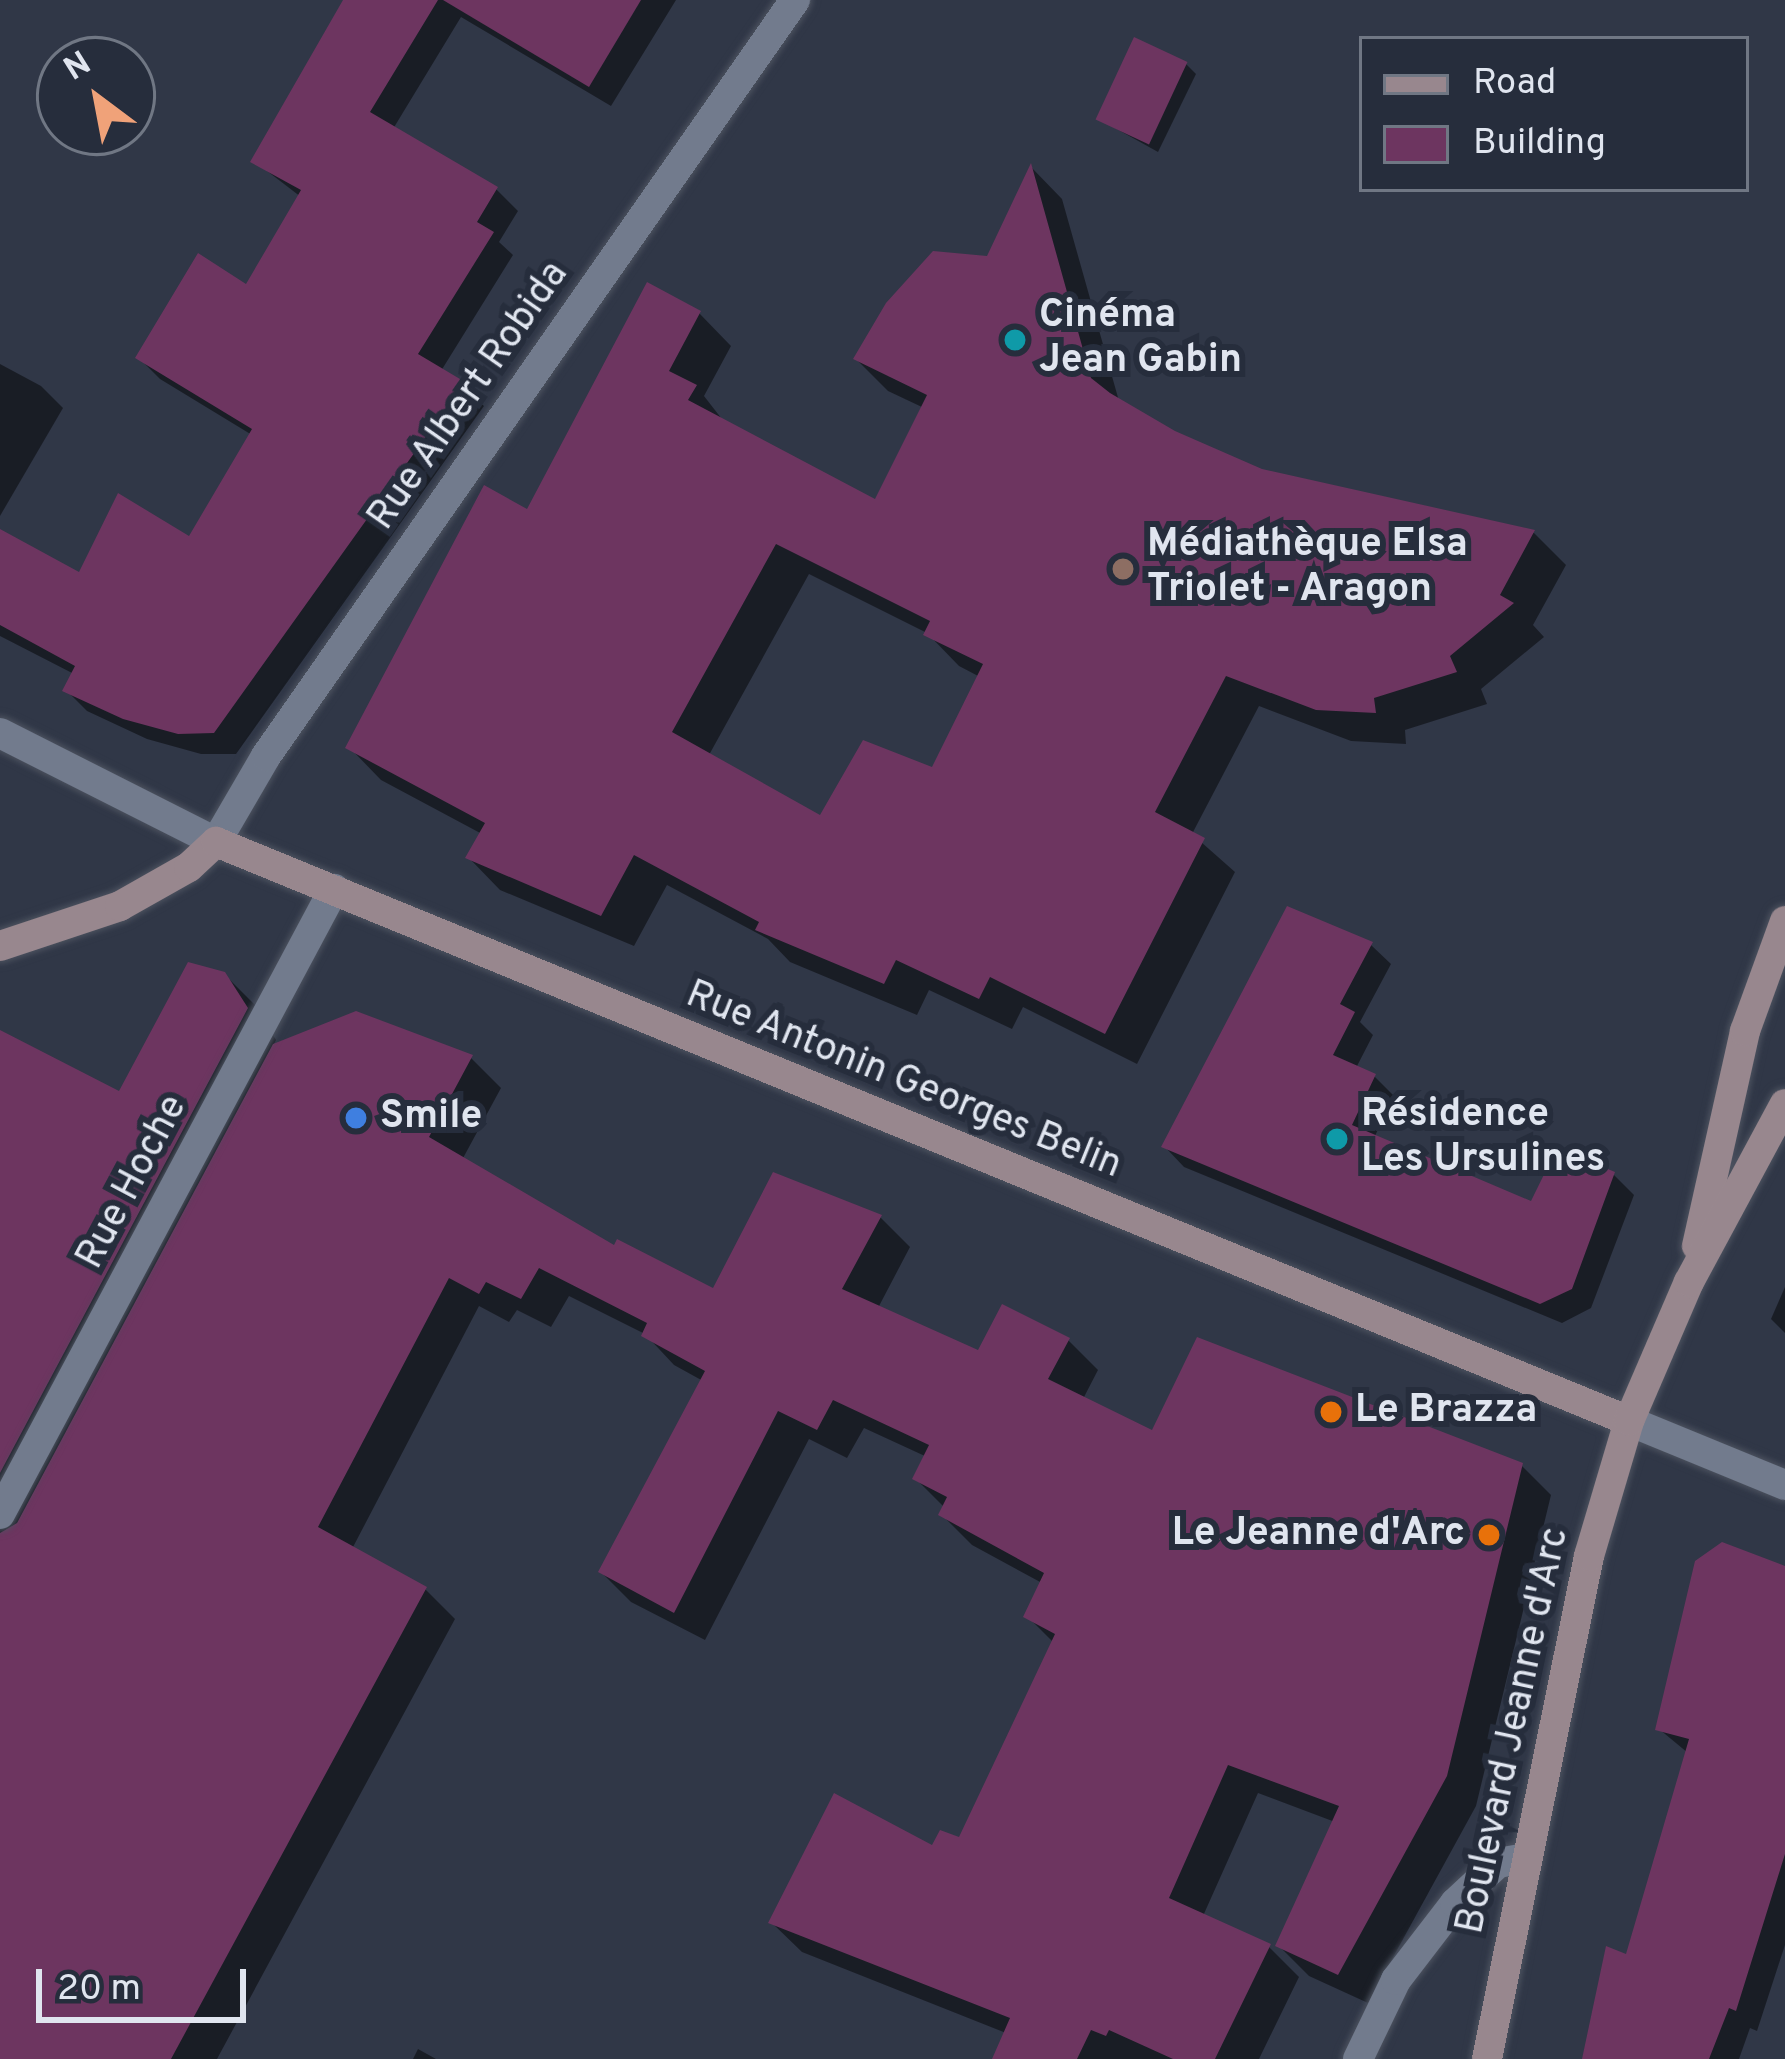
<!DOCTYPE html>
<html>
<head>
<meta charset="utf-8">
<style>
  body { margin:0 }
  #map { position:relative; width:1785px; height:2059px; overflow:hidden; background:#303747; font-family:Overpass,sans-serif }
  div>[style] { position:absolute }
  .shadow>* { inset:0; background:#0007 }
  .building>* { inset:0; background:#6d3560; transform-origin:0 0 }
  .roads { filter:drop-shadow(0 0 3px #4c525f) drop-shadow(0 0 3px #4c525f) }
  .minor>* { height:30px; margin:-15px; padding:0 15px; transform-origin:15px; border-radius:15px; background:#727b8d }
  .tertiary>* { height:30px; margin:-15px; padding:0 15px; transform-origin:15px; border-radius:15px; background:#727b8d }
  .secondary>* { height:30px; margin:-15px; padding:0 15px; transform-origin:15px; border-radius:15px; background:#98878e }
  .dots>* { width:33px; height:33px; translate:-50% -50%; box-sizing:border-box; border:6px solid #262d3c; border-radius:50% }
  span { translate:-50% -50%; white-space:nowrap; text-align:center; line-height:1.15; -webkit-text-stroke:12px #262d3c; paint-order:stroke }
  .poi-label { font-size:39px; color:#e0e5ef; font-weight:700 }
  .left { translate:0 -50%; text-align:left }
  .right { translate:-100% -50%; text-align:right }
  .street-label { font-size:39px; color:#e0e5ef }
  .legend { position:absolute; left:1359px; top:36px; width:390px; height:156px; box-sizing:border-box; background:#262d3c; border:3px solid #707784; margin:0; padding:15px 21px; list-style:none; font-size:36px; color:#e0e5ef }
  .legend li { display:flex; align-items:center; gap:24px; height:60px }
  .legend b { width:60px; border:3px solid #707784 }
  .north { position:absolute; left:36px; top:36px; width:120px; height:120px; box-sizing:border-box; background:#262d3c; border:3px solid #707784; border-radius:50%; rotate:328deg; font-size:33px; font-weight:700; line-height:48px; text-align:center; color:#e0e5ef }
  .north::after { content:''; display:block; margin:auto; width:42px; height:54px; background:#f0a279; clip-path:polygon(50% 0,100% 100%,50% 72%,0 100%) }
  .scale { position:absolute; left:36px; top:1969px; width:210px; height:54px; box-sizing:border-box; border:6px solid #e0e5ef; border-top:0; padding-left:15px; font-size:36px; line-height:42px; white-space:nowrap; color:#e0e5ef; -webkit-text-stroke:9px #262d3c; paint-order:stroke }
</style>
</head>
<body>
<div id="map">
  <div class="shadow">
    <div style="clip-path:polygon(346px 0,676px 0,611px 106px,461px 17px,393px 129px,496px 189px,518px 211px,499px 242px,513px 255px,441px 371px,484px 406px,236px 754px,201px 754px,147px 739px,87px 711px,66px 690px,74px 674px,0 636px,0 532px,80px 576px,190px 540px,252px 435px,160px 379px,139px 358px,247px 288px,301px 197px,254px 161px)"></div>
    <div style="clip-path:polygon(1186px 64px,1196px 74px,1158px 152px,1097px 118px)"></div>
    <div style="clip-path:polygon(evenodd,1032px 168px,1062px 199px,1119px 401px,1173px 433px,1261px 471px,1534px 533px,1566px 565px,1533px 625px,1544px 637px,1481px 689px,1487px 704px,1405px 730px,1406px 744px,1351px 741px,1259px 706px,1192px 834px,1235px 872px,1137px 1064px,1023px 1007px,1012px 1029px,929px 990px,917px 1015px,790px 962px,768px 939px,667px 885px,634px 946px,500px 890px,468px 857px,482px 834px,381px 780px,349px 747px,529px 513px,699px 313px,731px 346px,704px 396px,725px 423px,876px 503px,924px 408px,888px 391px,856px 359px,989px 259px,1032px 168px,809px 574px,927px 633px,959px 666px,980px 677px,934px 771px,821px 819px,709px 755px,809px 574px)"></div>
    <div style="clip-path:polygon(0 364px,41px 386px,63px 408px,0 516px)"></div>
    <div style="clip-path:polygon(1371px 945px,1391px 964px,1360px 1022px,1373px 1035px,1356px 1068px,1374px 1076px,1394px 1096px,1374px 1138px,1533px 1205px,1614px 1175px,1634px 1195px,1591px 1308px,1562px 1323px,1184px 1167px,1165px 1147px)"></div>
    <div style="clip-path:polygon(224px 974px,255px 1005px,276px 1040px,272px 1048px,471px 1058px,501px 1088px,462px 1160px,615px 1249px,715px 1292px,880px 1217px,910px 1247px,878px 1308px,979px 1354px,1068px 1340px,1098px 1370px,1083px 1399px,1154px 1434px,1521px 1465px,1551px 1495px,1476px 1806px,1368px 2003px,1309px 1976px,1279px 1946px,1335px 1822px,1258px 1793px,1203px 1916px,1269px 1947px,1299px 1977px,1259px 2059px,995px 2059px,1006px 2033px,802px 1952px,772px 1923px,960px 1841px,1054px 1643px,1027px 1616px,1042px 1583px,972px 1545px,942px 1515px,945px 1508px,916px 1479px,927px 1457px,864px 1428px,847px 1458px,809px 1439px,705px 1640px,631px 1602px,601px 1572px,703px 1381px,674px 1365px,645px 1334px,569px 1296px,551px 1327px,517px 1310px,509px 1322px,479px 1306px,352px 1549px,425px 1589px,455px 1619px,217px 2059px,0 2059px,0 1059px,121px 1095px)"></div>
    <div style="clip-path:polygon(1785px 1287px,1785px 1333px,1771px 1319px)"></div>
    <div style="clip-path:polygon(1785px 1570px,1785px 1945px,1757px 2031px,1750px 2028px,1739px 2059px,1585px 2059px,1628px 1958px,1688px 1753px,1659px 1729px)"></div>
    <div style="clip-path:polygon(418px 2049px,436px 2059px,413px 2059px)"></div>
  </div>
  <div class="building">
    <div style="clip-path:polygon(343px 0,438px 0,370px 112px,498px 187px,477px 222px,494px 232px,418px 354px,465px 382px,214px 733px,178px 734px,123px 719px,62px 691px,75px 666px,0 625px,0 529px,79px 572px,118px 493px,189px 536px,252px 429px,135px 358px,198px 253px,246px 284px,301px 190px,250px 162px)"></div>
    <div style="clip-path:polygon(443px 0,641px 0,589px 87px)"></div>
    <div style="left:1134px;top:37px;width:59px;height:91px;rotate:25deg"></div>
    <div style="clip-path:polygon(evenodd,1031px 163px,1091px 378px,1110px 393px,1175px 431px,1262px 469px,1535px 530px,1500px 595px,1514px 603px,1450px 656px,1457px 672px,1374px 698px,1376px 713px,1316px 710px,1226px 676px,1155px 812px,1205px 838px,1105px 1034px,990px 977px,979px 999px,896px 960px,884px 984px,755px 930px,759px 922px,634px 855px,601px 916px,465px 858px,485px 823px,345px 748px,484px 485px,527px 509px,647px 282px,701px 311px,669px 371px,697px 385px,688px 400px,875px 499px,927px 395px,853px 359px,886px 303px,933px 251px,987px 256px,1031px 163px,776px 544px,930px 621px,923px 635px,983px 664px,932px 767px,863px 740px,820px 815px,672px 732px,776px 544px)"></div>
    <div style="clip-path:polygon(1287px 906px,1373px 942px,1340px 1004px,1355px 1012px,1333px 1055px,1376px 1074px,1352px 1125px,1531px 1201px,1557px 1148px,1615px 1172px,1572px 1289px,1540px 1304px,1161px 1147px)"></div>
    <div style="clip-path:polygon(188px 962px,225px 972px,248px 1008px,0 1473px,0 1030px,119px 1091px)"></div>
    <div style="clip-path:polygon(356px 1011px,473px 1055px,429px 1137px,614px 1245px,617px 1239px,713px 1288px,773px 1172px,882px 1215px,842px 1289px,978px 1350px,1002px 1304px,1070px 1338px,1048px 1379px,1152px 1430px,1197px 1337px,1523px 1463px,1447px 1776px,1338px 1975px,1275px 1946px,1339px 1806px,1228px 1765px,1169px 1898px,1271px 1944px,1215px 2059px,1173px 2059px,1109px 2030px,1106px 2036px,1091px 2030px,1077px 2059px,992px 2059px,1010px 2018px,768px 1923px,834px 1793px,932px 1845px,940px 1830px,959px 1837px,1055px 1634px,1023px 1617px,1044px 1573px,938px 1515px,947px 1497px,912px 1479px,929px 1445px,833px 1400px,817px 1430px,778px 1411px,674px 1613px,598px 1572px,705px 1371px,641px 1336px,647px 1323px,539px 1268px,521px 1299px,486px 1282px,479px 1294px,449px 1278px,318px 1527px,427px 1587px,171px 2059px,0 2059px,0 1533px,17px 1523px,273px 1044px)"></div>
    <div style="clip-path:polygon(1722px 1542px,1785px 1566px,1785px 1854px,1736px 2011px,1729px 2008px,1709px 2059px,1582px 2059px,1606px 1946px,1626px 1954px,1689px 1739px,1655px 1730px,1695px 1561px)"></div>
  </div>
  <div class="roads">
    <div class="minor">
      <div style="left:216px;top:842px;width:99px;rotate:-59.8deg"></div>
      <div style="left:266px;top:756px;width:923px;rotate:-55.02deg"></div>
      <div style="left:1629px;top:1421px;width:169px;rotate:22.3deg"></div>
      <div style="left:0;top:1514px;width:709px;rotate:-61.88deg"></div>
      <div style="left:1358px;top:2059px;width:88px;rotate:-64.3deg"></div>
      <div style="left:1396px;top:1980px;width:97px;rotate:-52.5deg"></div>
      <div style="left:1455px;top:1903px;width:59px;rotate:-42.9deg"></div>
      <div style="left:1498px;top:1863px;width:28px;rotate:-10deg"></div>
    </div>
    <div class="tertiary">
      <div style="left:0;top:733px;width:242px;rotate:26.8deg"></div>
    </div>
    <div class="secondary">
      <div style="left:0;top:946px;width:126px;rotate:-18.4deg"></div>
      <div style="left:120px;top:906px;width:79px;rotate:-29.5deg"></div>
      <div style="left:189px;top:867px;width:37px;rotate:-43deg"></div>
      <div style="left:216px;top:842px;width:1527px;rotate:22.28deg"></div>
      <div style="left:1697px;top:1246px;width:220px;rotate:-77.4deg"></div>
      <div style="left:1745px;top:1031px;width:117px;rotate:-70deg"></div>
      <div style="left:1487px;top:2059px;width:513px;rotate:-78.54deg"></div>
      <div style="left:1589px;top:1556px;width:141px;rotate:-73.5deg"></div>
      <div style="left:1629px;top:1421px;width:151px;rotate:-66.7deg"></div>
      <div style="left:1689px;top:1282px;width:202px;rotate:-61.7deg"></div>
    </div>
  </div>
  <div class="dots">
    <div style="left:1015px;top:340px;background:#0f9aa8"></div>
    <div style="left:1123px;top:569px;background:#8d6e63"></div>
    <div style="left:356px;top:1118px;background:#3f7fe0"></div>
    <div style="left:1337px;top:1139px;background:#0f9aa8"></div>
    <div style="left:1331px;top:1412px;background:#e8710a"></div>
    <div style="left:1489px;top:1535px;background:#e8710a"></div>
  </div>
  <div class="poi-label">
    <span class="left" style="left:1039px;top:340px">Cinéma<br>Jean Gabin</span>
    <span class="left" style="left:1147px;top:569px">Médiathèque Elsa<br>Triolet - Aragon</span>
    <span class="left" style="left:1361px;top:1139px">Résidence<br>Les Ursulines</span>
    <span class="left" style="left:380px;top:1118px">Smile</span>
    <span class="left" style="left:1355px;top:1412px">Le Brazza</span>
    <span class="right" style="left:1465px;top:1535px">Le Jeanne d'Arc</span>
  </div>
  <div class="street-label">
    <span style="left:470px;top:397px;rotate:-55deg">Rue Albert Robida</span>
    <span style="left:903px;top:1082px;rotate:22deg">Rue Antonin Georges Belin</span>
    <span style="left:134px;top:1183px;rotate:-62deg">Rue Hoche</span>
    <span style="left:1515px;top:1731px;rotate:-78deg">Boulevard Jeanne d'Arc</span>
  </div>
  <ul class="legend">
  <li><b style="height:15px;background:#98878e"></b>Road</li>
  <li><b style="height:33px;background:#6d3560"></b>Building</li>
  </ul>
  <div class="north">N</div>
  <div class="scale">20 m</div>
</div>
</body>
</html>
